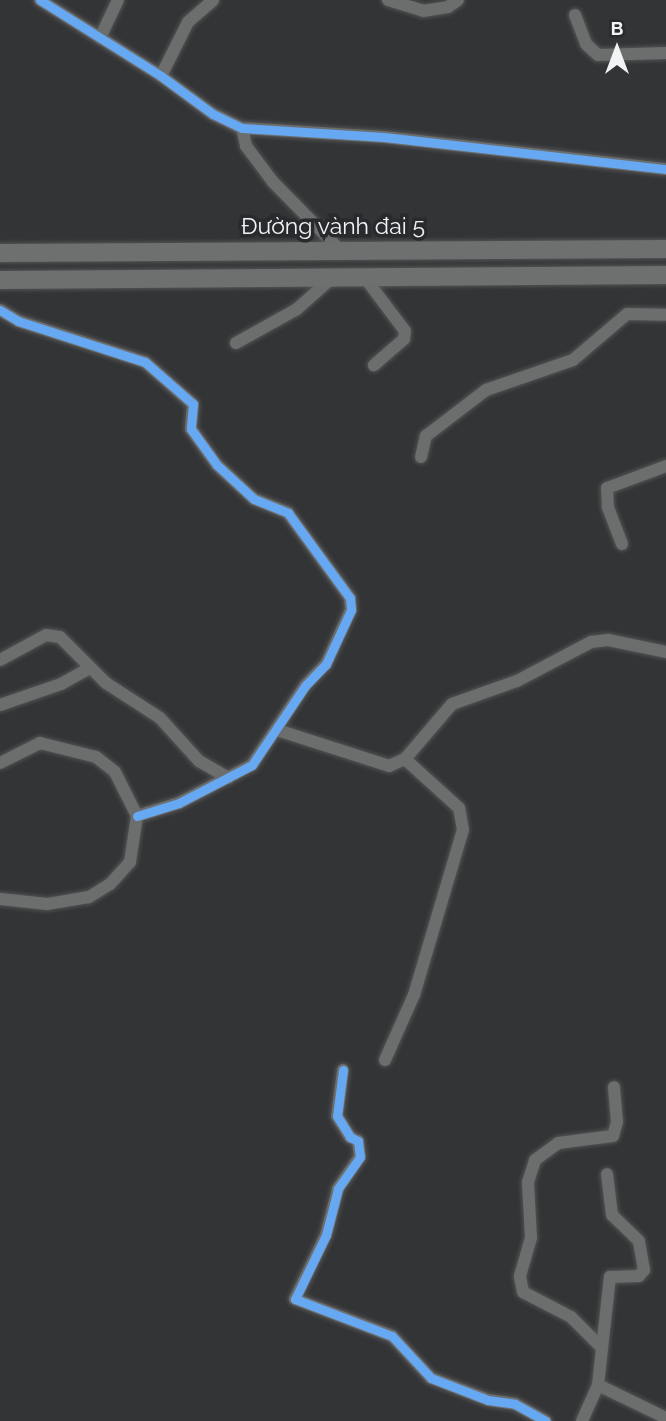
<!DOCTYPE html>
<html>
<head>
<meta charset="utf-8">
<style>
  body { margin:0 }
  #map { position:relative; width:666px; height:1421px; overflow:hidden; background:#333436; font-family:Raleway,sans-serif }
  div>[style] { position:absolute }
  .roads { filter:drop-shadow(0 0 2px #525354) drop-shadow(0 0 2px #525354) }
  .street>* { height:12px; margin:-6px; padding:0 6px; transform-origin:6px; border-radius:6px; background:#6c6d6d }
  .secondary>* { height:18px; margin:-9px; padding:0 9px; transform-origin:9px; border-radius:9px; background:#6e7070 }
  .cycleway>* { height:9px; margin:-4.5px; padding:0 4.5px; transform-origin:4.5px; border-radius:4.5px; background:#66a8f1 }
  span { translate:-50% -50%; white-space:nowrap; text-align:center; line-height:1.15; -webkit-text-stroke:7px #282a2d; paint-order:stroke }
  .street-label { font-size:23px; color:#f1f3f5 }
  .north { position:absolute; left:582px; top:14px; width:70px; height:70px; -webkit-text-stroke:5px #282a2d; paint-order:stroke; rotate:0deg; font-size:19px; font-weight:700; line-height:28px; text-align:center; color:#f1f3f5 }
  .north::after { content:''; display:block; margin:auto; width:24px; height:32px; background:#f1f3f5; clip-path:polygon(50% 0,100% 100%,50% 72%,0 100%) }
</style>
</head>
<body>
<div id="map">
  <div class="roads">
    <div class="street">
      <div style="left:40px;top:0;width:143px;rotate:32.1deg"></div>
      <div style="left:161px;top:76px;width:64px;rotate:36.2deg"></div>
      <div style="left:213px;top:114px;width:32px;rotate:26deg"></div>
      <div style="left:242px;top:128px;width:142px;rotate:3.6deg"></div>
      <div style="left:384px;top:137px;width:284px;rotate:6.5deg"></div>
      <div style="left:388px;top:0;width:37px;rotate:17deg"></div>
      <div style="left:423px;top:11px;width:25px;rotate:-9deg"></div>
      <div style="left:448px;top:7px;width:12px;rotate:-35deg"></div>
      <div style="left:575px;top:15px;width:31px;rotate:69deg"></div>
      <div style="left:586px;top:44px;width:16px;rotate:43deg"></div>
      <div style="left:598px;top:55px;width:68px;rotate:-1.7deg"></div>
      <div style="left:100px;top:38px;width:42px;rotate:-64.7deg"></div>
      <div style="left:161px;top:76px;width:60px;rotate:-63.4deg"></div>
      <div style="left:188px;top:22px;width:33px;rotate:-41deg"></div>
      <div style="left:242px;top:128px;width:18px;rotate:77deg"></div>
      <div style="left:246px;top:146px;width:45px;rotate:53.1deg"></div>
      <div style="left:273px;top:182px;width:97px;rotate:45.4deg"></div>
      <div style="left:365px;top:278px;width:66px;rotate:53deg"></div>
      <div style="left:405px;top:331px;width:8px;rotate:97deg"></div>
      <div style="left:404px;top:339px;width:40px;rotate:139deg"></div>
      <div style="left:0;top:310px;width:21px;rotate:31deg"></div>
      <div style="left:18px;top:321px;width:133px;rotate:17.9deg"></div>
      <div style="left:145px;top:362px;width:64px;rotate:41.2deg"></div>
      <div style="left:193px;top:404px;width:25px;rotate:95deg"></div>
      <div style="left:191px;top:429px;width:44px;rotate:54.2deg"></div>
      <div style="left:217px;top:465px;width:50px;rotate:42.6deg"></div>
      <div style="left:254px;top:499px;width:37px;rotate:22deg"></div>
      <div style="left:288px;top:513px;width:105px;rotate:53.9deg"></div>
      <div style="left:350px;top:598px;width:12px;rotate:85deg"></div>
      <div style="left:351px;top:610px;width:60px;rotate:114.8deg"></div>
      <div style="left:326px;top:664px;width:30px;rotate:134deg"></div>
      <div style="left:305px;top:686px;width:95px;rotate:123.9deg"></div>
      <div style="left:252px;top:765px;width:82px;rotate:152.5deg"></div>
      <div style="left:179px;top:803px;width:44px;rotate:162.8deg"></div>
      <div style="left:236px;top:343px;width:70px;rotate:-29.1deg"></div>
      <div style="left:297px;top:309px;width:47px;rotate:-41.5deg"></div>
      <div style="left:421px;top:457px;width:22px;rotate:-77deg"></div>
      <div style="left:426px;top:436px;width:76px;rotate:-37.5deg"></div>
      <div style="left:486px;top:390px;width:92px;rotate:-19deg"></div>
      <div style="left:573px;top:360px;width:71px;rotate:-40.4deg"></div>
      <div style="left:627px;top:314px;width:39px;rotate:1deg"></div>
      <div style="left:622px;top:544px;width:40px;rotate:-111deg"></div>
      <div style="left:608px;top:507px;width:19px;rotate:-93deg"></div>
      <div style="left:607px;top:488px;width:63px;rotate:-20.4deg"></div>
      <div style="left:0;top:660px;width:52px;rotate:-28.5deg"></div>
      <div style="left:46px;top:635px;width:14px;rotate:8deg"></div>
      <div style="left:60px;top:637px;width:65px;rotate:45deg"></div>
      <div style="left:106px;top:683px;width:64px;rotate:32.9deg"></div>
      <div style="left:160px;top:718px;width:58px;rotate:47.8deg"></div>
      <div style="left:199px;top:761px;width:34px;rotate:30deg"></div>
      <div style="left:0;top:705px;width:65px;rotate:-19deg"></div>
      <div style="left:61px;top:684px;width:33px;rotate:-29deg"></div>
      <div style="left:277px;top:730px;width:118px;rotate:17.8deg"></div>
      <div style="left:389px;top:766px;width:17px;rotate:-24deg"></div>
      <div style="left:405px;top:759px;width:72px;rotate:-49.5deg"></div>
      <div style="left:452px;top:704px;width:69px;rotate:-19.5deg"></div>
      <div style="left:517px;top:681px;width:84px;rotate:-27.8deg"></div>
      <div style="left:591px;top:642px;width:17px;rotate:-7deg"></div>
      <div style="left:608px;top:640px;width:59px;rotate:11.7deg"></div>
      <div style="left:0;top:763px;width:45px;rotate:-26.6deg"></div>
      <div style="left:40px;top:743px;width:58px;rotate:14deg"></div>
      <div style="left:96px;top:757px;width:24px;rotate:38deg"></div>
      <div style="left:115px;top:772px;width:49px;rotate:63.4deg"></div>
      <div style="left:137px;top:816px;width:47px;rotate:98.7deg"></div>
      <div style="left:130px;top:862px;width:30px;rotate:132deg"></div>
      <div style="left:110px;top:884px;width:25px;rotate:148deg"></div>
      <div style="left:89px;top:897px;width:43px;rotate:170.5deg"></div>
      <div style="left:47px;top:904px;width:47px;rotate:-173.9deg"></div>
      <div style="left:385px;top:1060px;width:71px;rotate:-66deg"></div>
      <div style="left:414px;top:995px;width:172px;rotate:-73.5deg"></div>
      <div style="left:463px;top:830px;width:22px;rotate:-100deg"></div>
      <div style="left:459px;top:808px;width:73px;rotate:-137.8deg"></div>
      <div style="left:343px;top:1070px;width:46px;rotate:97.4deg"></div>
      <div style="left:337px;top:1116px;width:25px;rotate:58deg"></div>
      <div style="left:350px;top:1137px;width:9px;rotate:27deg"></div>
      <div style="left:358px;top:1141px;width:16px;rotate:83deg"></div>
      <div style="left:360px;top:1157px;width:39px;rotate:125deg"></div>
      <div style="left:338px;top:1189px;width:48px;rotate:104.6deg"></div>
      <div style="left:326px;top:1235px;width:71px;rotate:115.8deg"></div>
      <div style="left:295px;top:1299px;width:104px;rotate:20.9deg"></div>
      <div style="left:392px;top:1336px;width:57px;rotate:47.1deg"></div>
      <div style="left:431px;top:1378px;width:61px;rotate:21.1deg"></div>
      <div style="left:488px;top:1400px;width:27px;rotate:8deg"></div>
      <div style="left:515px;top:1404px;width:35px;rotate:29deg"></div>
      <div style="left:600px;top:1346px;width:41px;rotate:-135deg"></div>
      <div style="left:571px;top:1317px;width:54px;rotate:-152.5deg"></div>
      <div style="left:523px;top:1292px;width:16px;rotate:-101deg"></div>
      <div style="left:520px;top:1276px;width:40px;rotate:-74deg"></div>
      <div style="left:531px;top:1238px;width:56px;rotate:-93.1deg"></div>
      <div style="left:528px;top:1182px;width:23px;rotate:-72deg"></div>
      <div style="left:535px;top:1160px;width:29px;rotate:-36deg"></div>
      <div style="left:558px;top:1143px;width:55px;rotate:-7.3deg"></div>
      <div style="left:613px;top:1136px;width:15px;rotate:-74deg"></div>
      <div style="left:617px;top:1122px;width:35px;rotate:-95deg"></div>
      <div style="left:598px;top:1385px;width:76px;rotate:25.9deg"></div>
      <div style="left:582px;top:1421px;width:39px;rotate:-66deg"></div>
      <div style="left:598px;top:1385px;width:109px;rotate:-83.7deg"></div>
      <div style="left:610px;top:1277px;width:29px;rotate:-2deg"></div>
      <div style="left:639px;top:1276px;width:8px;rotate:-50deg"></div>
      <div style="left:644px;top:1270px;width:29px;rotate:-100deg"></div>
      <div style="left:639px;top:1241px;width:37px;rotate:-136deg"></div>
      <div style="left:612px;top:1215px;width:41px;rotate:-97deg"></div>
    </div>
    <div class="secondary">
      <div style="left:0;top:253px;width:666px;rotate:-0.34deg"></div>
      <div style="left:0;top:280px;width:666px;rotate:-0.43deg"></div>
    </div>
  </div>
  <div class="cycleway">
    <div style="left:40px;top:0;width:143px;rotate:32.1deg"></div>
    <div style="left:161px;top:76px;width:64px;rotate:36.2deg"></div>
    <div style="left:213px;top:114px;width:32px;rotate:26deg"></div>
    <div style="left:242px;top:128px;width:142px;rotate:3.6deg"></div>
    <div style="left:384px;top:137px;width:284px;rotate:6.5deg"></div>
    <div style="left:0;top:310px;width:21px;rotate:31deg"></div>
    <div style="left:18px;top:321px;width:133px;rotate:17.9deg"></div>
    <div style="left:145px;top:362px;width:64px;rotate:41.2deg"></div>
    <div style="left:193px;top:404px;width:25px;rotate:95deg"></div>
    <div style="left:191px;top:429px;width:44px;rotate:54.2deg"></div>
    <div style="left:217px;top:465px;width:50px;rotate:42.6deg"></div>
    <div style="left:254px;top:499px;width:37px;rotate:22deg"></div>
    <div style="left:288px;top:513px;width:105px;rotate:53.9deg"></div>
    <div style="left:350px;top:598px;width:12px;rotate:85deg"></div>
    <div style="left:351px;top:610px;width:60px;rotate:114.8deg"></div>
    <div style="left:326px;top:664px;width:30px;rotate:134deg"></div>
    <div style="left:305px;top:686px;width:95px;rotate:123.9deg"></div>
    <div style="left:252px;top:765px;width:82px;rotate:152.5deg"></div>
    <div style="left:179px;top:803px;width:44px;rotate:162.8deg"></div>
    <div style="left:343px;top:1070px;width:46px;rotate:97.4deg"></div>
    <div style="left:337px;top:1116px;width:25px;rotate:58deg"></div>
    <div style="left:350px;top:1137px;width:9px;rotate:27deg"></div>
    <div style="left:358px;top:1141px;width:16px;rotate:83deg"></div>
    <div style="left:360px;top:1157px;width:39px;rotate:125deg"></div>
    <div style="left:338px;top:1189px;width:48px;rotate:104.6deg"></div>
    <div style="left:326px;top:1235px;width:71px;rotate:115.8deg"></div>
    <div style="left:295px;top:1299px;width:104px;rotate:20.9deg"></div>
    <div style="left:392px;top:1336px;width:57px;rotate:47.1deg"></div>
    <div style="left:431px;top:1378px;width:61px;rotate:21.1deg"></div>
    <div style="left:488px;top:1400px;width:27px;rotate:8deg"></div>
    <div style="left:515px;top:1404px;width:35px;rotate:29deg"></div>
  </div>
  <div class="street-label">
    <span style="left:333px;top:226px">Đường vành đai 5</span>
  </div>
  <div class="north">B</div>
</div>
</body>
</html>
